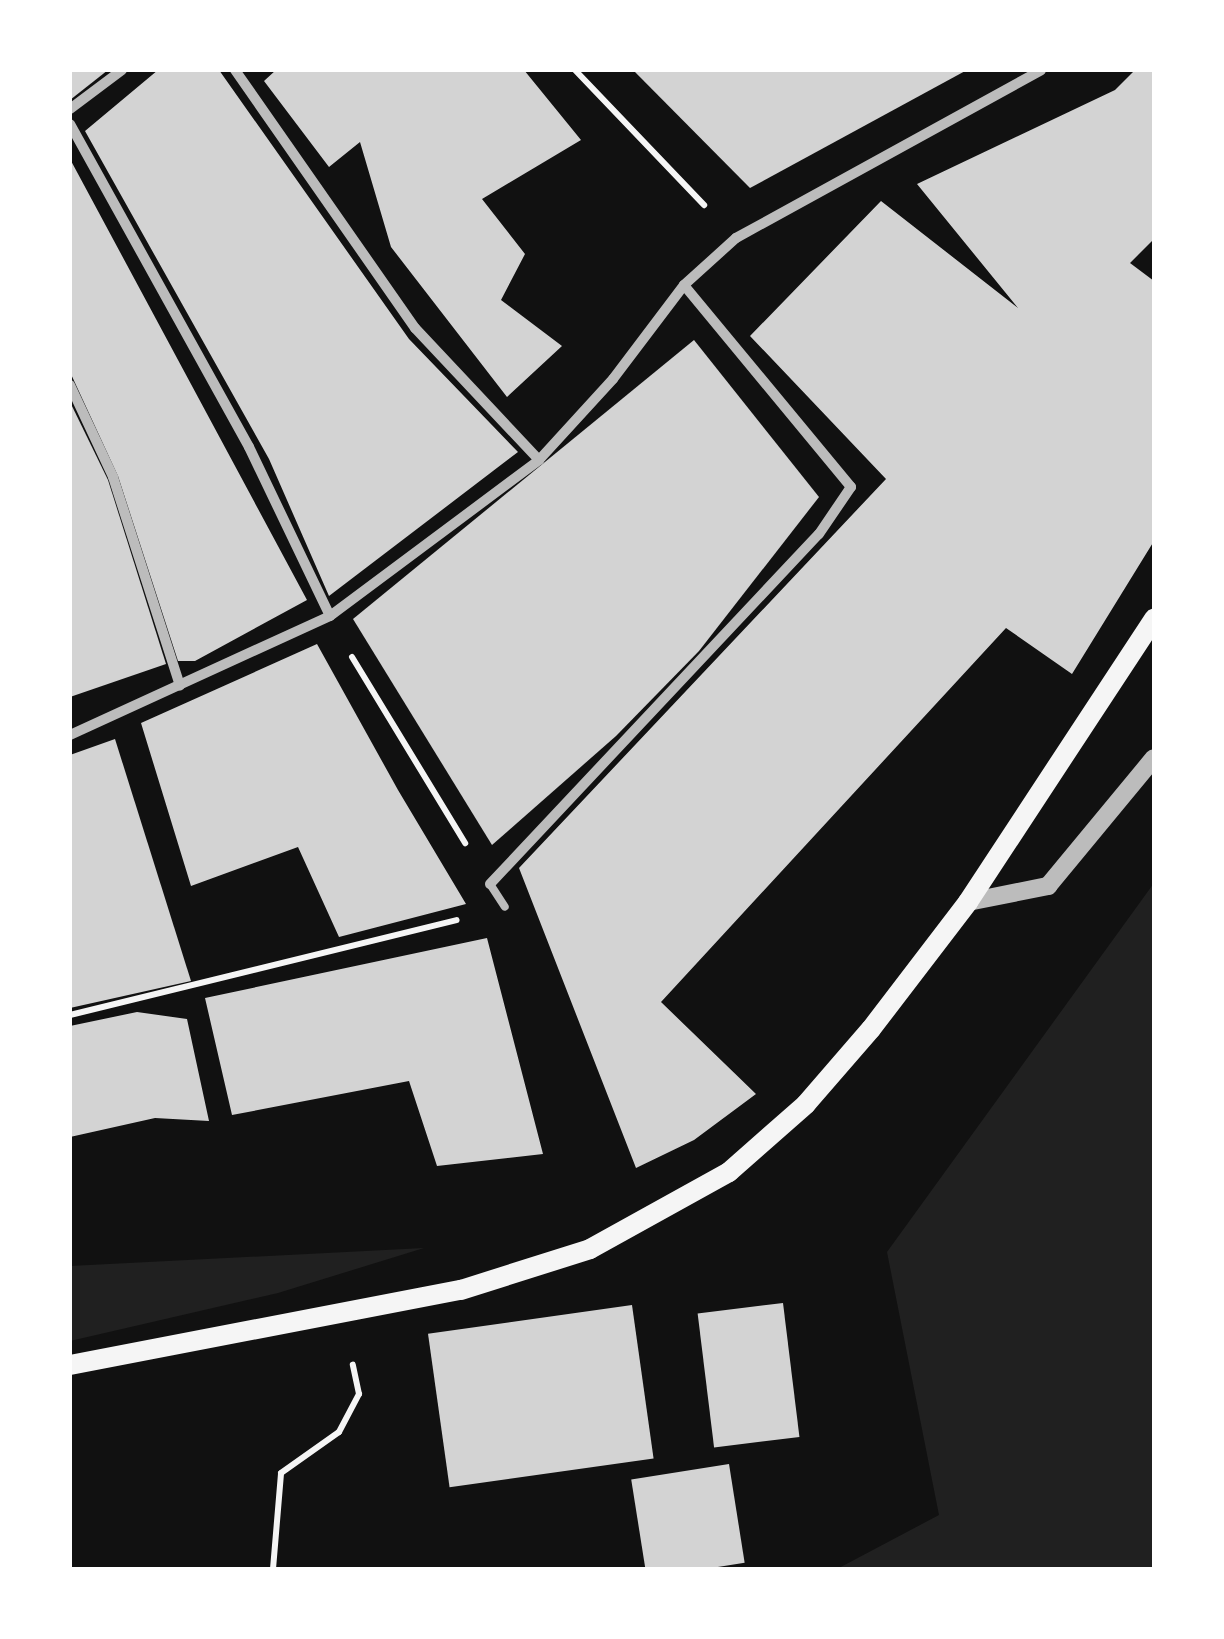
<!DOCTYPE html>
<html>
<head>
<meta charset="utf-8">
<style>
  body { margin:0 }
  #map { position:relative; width:1224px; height:1639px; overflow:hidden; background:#111; font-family:Karla,sans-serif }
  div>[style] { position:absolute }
  .green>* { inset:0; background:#202020 }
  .building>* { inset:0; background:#d3d3d3; transform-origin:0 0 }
  .path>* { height:6px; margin:-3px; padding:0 3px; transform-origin:3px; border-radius:3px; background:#f5f5f5 }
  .service>* { height:8px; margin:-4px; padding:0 4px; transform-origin:4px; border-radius:4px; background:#bcbcbc }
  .minor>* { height:10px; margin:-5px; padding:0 5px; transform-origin:5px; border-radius:5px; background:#bcbcbc }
  .tertiary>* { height:18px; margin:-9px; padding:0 9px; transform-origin:9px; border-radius:9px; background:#bcbcbc }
  .secondary>* { height:20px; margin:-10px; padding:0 10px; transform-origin:10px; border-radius:10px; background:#f5f5f5 }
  span { translate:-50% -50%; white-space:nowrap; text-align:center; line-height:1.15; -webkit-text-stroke:8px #fff; paint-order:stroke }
  .frame { position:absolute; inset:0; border:72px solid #fff; pointer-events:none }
</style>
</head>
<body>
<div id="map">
  <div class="green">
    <div style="clip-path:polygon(1154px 883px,1154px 1569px,837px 1569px,939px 1515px,887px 1252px)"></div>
    <div style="clip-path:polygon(424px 1248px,278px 1293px,70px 1341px,70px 1266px)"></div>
  </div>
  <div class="building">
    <div style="clip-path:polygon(70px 70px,108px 70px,70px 100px)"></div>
    <div style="clip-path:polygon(158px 70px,219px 70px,409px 339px,518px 452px,329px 596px,269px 459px,85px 131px)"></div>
    <div style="clip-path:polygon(276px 70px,524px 70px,581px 140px,482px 199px,525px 254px,501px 300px,562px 346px,507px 397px,391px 247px,360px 142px,329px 167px,264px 81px)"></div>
    <div style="clip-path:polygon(633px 70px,967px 70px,750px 188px)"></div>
    <div style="clip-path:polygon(1135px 70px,1154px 70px,1154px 239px,1130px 263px,1154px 281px,1154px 541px,1072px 674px,1006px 628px,661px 1002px,756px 1094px,694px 1140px,636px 1168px,519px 868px,886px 479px,750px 336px,881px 201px,1018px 308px,917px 184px,1115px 90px)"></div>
    <div style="clip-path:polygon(70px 159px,307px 600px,195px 661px,178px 661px,118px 476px,70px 372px)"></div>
    <div style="clip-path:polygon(694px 340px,819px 497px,699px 651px,616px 736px,492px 845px,353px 619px)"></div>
    <div style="clip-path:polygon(70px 402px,108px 480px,166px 664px,70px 697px)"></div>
    <div style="clip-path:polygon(317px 644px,398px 790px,466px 904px,339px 937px,298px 847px,191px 886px,141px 723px)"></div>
    <div style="clip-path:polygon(115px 739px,191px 981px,70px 1008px,70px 755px)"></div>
    <div style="clip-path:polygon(487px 938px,543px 1154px,437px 1166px,409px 1081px,232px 1115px,205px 998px)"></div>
    <div style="clip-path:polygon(137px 1012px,187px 1019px,209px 1121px,155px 1118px,70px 1137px,70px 1026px)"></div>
    <div style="left:783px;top:1303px;width:135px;height:86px;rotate:83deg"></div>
    <div style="left:632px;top:1305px;width:155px;height:206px;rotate:82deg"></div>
    <div style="left:729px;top:1464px;width:100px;height:99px;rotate:81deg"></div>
  </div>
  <div class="path">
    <div style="left:575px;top:70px;width:187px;rotate:46.3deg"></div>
    <div style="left:352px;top:657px;width:218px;rotate:58.7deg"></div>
    <div style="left:70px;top:1015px;width:398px;rotate:-13.8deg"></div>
    <div style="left:273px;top:1569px;width:96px;rotate:-85.2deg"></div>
    <div style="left:281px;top:1473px;width:71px;rotate:-35.3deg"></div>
    <div style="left:339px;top:1432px;width:43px;rotate:-62.2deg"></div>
    <div style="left:359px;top:1394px;width:30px;rotate:-102deg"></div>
  </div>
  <div class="service">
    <div style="left:490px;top:884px;width:27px;rotate:57deg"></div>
  </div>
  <div class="minor">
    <div style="left:235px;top:70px;width:315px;rotate:55.1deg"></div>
    <div style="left:415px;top:328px;width:181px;rotate:46.8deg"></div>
    <div style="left:70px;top:109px;width:65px;rotate:-36.9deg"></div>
    <div style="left:70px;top:124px;width:369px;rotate:61deg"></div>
    <div style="left:249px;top:447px;width:187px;rotate:64.4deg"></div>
    <div style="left:70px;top:385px;width:102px;rotate:64.9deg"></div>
    <div style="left:113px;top:477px;width:219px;rotate:72.2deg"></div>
    <div style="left:70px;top:735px;width:286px;rotate:-24.6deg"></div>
    <div style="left:330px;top:616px;width:261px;rotate:-36.7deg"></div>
    <div style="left:539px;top:460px;width:110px;rotate:-47.6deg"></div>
    <div style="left:613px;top:379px;width:118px;rotate:-52.9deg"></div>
    <div style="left:684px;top:285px;width:70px;rotate:-42.1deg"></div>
    <div style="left:736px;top:238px;width:348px;rotate:-28.8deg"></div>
    <div style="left:490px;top:884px;width:480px;rotate:-46.8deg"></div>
    <div style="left:819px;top:534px;width:57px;rotate:-55.8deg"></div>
    <div style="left:851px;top:487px;width:262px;rotate:-129.6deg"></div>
  </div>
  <div class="tertiary">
    <div style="left:968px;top:902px;width:82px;rotate:-11.3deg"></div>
    <div style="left:1048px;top:886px;width:166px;rotate:-50.4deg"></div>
  </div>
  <div class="secondary">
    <div style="left:70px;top:1365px;width:398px;rotate:-10.9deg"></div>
    <div style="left:461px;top:1290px;width:135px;rotate:-17.6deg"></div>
    <div style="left:590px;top:1249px;width:159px;rotate:-29deg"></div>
    <div style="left:729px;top:1172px;width:103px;rotate:-41.4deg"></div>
    <div style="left:806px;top:1104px;width:99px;rotate:-49.1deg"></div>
    <div style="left:871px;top:1029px;width:160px;rotate:-52.6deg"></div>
    <div style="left:968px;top:902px;width:339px;rotate:-56.7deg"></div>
  </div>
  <div class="frame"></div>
</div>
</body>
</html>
